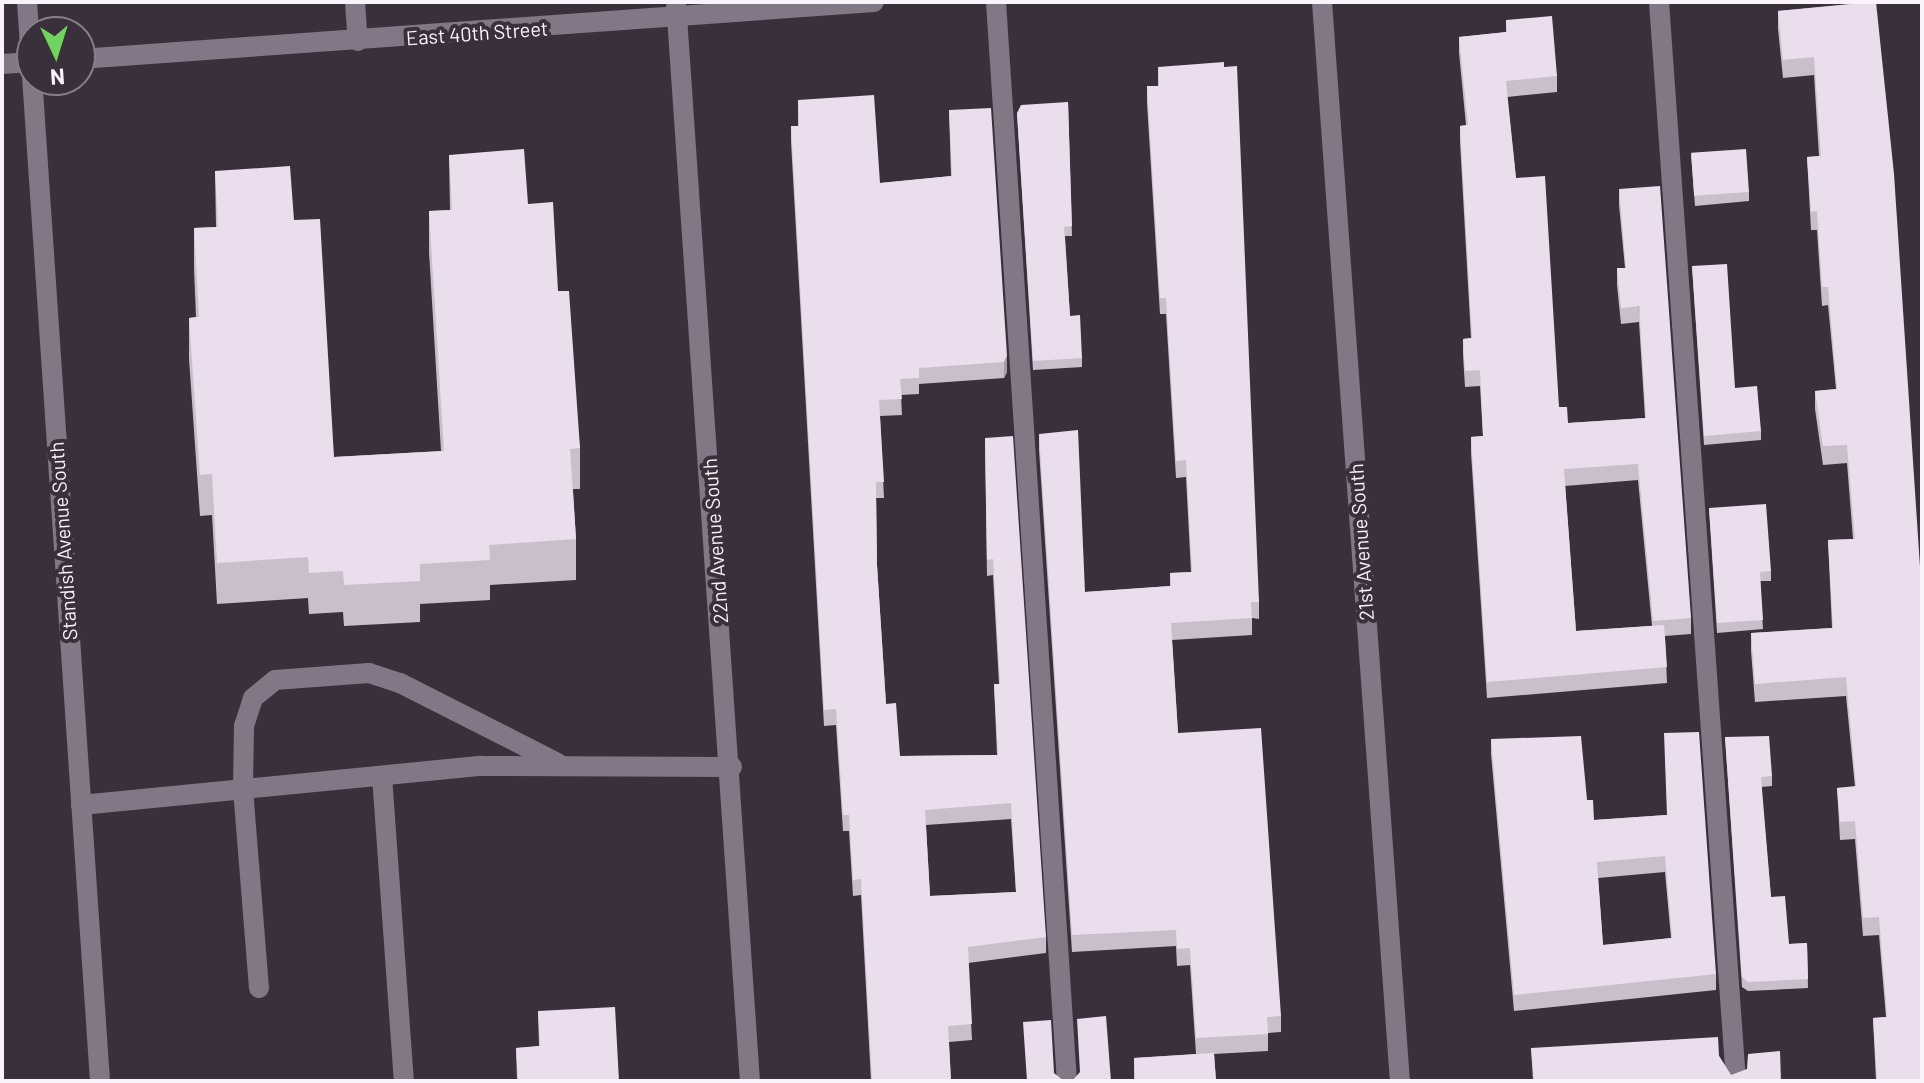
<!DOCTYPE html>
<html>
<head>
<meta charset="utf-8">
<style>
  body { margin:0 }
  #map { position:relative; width:1924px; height:1083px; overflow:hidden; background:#3a303c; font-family:Barlow,sans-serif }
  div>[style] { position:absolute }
  .service>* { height:20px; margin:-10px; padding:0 10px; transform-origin:10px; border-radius:10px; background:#827784 }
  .minor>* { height:20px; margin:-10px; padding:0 10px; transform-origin:10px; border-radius:10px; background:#827784 }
  .wall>* { inset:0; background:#c9bfcb }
  .shaded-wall>* { inset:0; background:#a49ba5 }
  .building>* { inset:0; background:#eadeec; transform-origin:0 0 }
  span { translate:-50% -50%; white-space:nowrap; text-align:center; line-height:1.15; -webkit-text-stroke:8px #3a303c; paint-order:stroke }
  .street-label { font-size:20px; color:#f9f3fa }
  .frame { position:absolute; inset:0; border:4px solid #f9f3fa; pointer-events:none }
  .north { position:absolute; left:16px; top:16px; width:80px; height:80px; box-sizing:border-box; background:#3a303c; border:2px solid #867e88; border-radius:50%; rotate:176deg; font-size:22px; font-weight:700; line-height:32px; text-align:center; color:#f9f3fa }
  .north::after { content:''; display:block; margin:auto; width:28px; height:36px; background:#70d35f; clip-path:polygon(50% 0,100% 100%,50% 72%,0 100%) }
</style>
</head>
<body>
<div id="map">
  <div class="service">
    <div style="left:355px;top:2px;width:39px;rotate:86deg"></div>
    <div style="left:996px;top:2px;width:1081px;rotate:86.24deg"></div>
    <div style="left:1659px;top:2px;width:1082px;rotate:85.92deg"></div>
    <div style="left:382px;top:776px;width:306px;rotate:85.9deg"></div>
    <div style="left:81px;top:805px;width:402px;rotate:-5.6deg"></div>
    <div style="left:481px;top:766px;width:251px;rotate:0.2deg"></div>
    <div style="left:259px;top:988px;width:199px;rotate:-94.6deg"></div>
    <div style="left:243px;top:790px;width:64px;rotate:-89.1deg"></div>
    <div style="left:244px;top:726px;width:29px;rotate:-72deg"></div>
    <div style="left:253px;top:698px;width:28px;rotate:-39deg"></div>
    <div style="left:275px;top:680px;width:94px;rotate:-4.3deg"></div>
    <div style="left:369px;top:673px;width:33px;rotate:18deg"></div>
    <div style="left:400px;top:683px;width:177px;rotate:26.9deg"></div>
  </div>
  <div class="minor">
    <div style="left:27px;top:2px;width:1081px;rotate:86.13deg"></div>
    <div style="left:676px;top:2px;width:1082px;rotate:86.08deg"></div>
    <div style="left:1322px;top:2px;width:1082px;rotate:85.87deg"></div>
    <div style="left:80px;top:59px;width:796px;rotate:-4.11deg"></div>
    <div style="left:2px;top:64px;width:30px;rotate:-4deg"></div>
  </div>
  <div class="wall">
    <div style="clip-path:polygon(1870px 2px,1922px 1081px,1876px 1081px,1873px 1018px,1886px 1017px,1879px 935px,1863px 936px,1855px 839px,1840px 840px,1837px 788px,1855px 787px,1846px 696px,1755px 702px,1751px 651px,1751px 633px,1832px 628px,1828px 540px,1853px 539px,1847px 463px,1823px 465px,1815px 409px,1815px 391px,1836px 389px,1828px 305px,1822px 306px,1817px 230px,1811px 230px,1807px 157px,1819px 156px,1814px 75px,1783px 78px,1778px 29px,1778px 11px)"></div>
    <div style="clip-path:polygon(evenodd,1506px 20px,1557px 76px,1557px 92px,1507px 97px,1516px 178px,1559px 407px,1568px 423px,1645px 418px,1639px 322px,1621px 324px,1617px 285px,1617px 268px,1625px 268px,1619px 205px,1619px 189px,1691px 618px,1691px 634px,1665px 636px,1667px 683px,1487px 698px,1471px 453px,1471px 437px,1483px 436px,1480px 386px,1465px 387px,1463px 355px,1463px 339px,1471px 338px,1460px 142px,1460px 126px,1466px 125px,1459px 53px,1459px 37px,1506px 32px,1506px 20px,1638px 480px,1652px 626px,1576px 631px,1565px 486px,1638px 480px)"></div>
    <div style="clip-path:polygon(1158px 67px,1259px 602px,1259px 619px,1252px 618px,1252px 635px,1172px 640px,1178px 733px,1281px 1016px,1281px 1032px,1268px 1033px,1268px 1051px,1214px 1054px,1216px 1081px,1134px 1081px,1134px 1058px,1196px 1054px,1190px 965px,1177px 966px,1176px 946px,1072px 952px,1039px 450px,1039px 434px,1085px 592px,1170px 586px,1170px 573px,1191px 572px,1186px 477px,1176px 478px,1166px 314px,1160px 314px,1147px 103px,1147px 86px,1158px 86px)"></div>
    <div style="clip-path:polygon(evenodd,798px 100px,880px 183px,951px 176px,949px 110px,1007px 372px,1004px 378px,919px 384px,919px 394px,901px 395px,902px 415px,880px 416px,884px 498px,876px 498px,877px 565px,886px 704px,900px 756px,997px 755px,994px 684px,999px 684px,993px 575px,987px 576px,985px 438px,1046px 937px,1046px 953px,968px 963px,972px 1040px,949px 1042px,951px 1081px,871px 1081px,861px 895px,853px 896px,849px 831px,843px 831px,836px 725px,824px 726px,791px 142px,791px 126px,798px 126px,798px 100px,1011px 819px,1016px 892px,930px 896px,926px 825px,1011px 819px)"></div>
    <div style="clip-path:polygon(1068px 102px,1072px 236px,1065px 236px,1070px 316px,1082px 358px,1082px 367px,1033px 370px,1017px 113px)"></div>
    <div style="clip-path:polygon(1691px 154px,1749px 192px,1749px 201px,1695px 206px)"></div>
    <div style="clip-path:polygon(449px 155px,528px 204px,558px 291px,580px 448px,580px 489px,573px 489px,576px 539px,576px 580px,490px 585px,490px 600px,420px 604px,420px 622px,344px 626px,343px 612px,309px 614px,308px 598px,217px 604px,212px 515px,200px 516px,189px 359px,189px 318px,196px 317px,194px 269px,194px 228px,216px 227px,215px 171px,294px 220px,334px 457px,441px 451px,429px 252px,429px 211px,450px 210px)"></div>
    <div style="clip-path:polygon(1692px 266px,1735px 388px,1761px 431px,1761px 440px,1704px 445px)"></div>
    <div style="clip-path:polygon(1709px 508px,1771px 571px,1771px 581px,1760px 581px,1763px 629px,1717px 633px)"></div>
    <div style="clip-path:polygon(1725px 737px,1772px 776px,1772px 786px,1761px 787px,1771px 897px,1789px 944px,1807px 943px,1808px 988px,1748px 991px,1742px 987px)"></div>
    <div style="clip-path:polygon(evenodd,1491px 739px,1587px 800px,1594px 820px,1666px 815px,1716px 974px,1716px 990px,1514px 1011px,1491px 754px,1491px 739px,1665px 872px,1671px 938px,1603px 945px,1598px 878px,1665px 872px)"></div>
    <div style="clip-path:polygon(538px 1011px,619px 1081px,517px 1081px,516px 1048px,539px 1046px)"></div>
    <div style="clip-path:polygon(1531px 1048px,1719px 1056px,1731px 1075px,1781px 1081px,1533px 1081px)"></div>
  </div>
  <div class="shaded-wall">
    <div style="clip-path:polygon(1007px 356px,1007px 372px,1004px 378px,1004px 362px)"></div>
  </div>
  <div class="building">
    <div style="clip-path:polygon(1876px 2px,1894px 174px,1922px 597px,1922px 1081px,1877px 1081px,1873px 1018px,1887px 1017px,1879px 917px,1863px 918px,1855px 821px,1840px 822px,1837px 788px,1856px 786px,1846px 677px,1755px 684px,1751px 633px,1833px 628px,1828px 540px,1855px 539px,1847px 445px,1823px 446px,1815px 391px,1837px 389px,1828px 287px,1822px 287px,1817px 211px,1811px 212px,1807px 157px,1821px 156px,1814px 57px,1783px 60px,1778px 11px)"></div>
    <div style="clip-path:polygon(1552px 16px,1557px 76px,1506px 81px,1516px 178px,1545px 176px,1559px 407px,1567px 407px,1568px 423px,1646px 418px,1639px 306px,1621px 308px,1617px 268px,1626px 268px,1619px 189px,1660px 186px,1691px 618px,1653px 621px,1638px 464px,1564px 469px,1576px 631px,1664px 625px,1667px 667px,1487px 682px,1471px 437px,1483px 436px,1480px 370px,1465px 371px,1463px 339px,1472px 338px,1460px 126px,1468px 125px,1459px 37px,1507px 32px,1506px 20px)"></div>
    <div style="clip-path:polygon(1224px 62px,1224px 67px,1237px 66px,1259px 602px,1251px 602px,1252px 618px,1171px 623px,1178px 733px,1261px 728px,1281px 1016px,1267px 1017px,1268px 1034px,1196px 1038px,1190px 948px,1177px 949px,1176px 930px,1072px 935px,1039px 434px,1078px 430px,1085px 592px,1171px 586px,1170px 573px,1192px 572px,1186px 460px,1176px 461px,1166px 298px,1160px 298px,1147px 86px,1159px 86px,1158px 67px)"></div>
    <div style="clip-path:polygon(evenodd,874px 95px,880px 183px,952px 176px,949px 110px,991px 108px,1007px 356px,1004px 362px,919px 368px,919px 378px,900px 379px,902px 399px,879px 400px,884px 482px,876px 482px,877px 565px,886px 704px,896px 703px,900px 756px,998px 755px,994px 684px,1000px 684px,993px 559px,987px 560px,985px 438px,1013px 436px,1046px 937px,968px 947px,972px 1024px,948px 1026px,951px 1081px,872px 1081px,861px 879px,853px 880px,849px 815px,843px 815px,836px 709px,824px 710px,791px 126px,799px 126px,798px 100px,874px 95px,1011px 803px,1016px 892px,930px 896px,925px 810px,1011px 803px)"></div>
    <div style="clip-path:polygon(1068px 102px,1072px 226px,1064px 227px,1070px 316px,1080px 315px,1082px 358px,1033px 361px,1017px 113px,1021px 105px)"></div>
    <div style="clip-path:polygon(524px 149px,528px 204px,553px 202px,558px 291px,569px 291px,580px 448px,570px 449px,576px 539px,489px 545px,490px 560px,420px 564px,420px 581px,344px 585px,343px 571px,309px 573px,308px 557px,217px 563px,212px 474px,200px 475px,189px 318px,199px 317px,194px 228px,218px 227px,215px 171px,290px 166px,294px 220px,320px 219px,334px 457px,444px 451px,429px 211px,452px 210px,449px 155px)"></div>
    <div style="left:1746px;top:149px;width:43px;height:55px;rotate:86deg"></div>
    <div style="clip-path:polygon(1727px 264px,1735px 388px,1757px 386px,1761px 431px,1704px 436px,1692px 266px)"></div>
    <div style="clip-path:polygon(1766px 504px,1771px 571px,1760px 572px,1763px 620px,1717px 623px,1709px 508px)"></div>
    <div style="clip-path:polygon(evenodd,1699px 732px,1716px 974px,1514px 995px,1491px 739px,1581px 736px,1587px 800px,1593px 800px,1594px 820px,1667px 815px,1664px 733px,1699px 732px,1665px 856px,1672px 938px,1603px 945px,1597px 862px,1665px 856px)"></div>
    <div style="clip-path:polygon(1769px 736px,1772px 776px,1761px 777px,1771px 897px,1785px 896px,1789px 944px,1807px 943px,1808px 979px,1748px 982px,1742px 977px,1725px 737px)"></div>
    <div style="clip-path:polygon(615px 1007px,619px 1081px,518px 1081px,516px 1048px,540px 1046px,538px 1011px)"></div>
    <div style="clip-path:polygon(1106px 1016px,1111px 1081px,1072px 1081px,1080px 1072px,1077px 1019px)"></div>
    <div style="clip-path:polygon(1051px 1020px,1054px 1073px,1064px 1081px,1027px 1081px,1023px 1022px)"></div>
    <div style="clip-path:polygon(1718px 1037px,1719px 1056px,1731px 1075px,1747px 1069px,1748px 1054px,1780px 1051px,1781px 1081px,1534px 1081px,1531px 1048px)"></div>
    <div style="clip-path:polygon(1214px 1053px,1216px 1081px,1135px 1081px,1134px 1058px)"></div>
  </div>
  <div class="street-label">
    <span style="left:477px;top:33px;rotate:-4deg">East 40th Street</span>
    <span style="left:63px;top:541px;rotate:-94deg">Standish Avenue South</span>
    <span style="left:715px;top:541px;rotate:-94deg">22nd Avenue South</span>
    <span style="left:1361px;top:542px;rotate:-94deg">21st Avenue South</span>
  </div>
  <div class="frame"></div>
  <div class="north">N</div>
</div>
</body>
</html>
